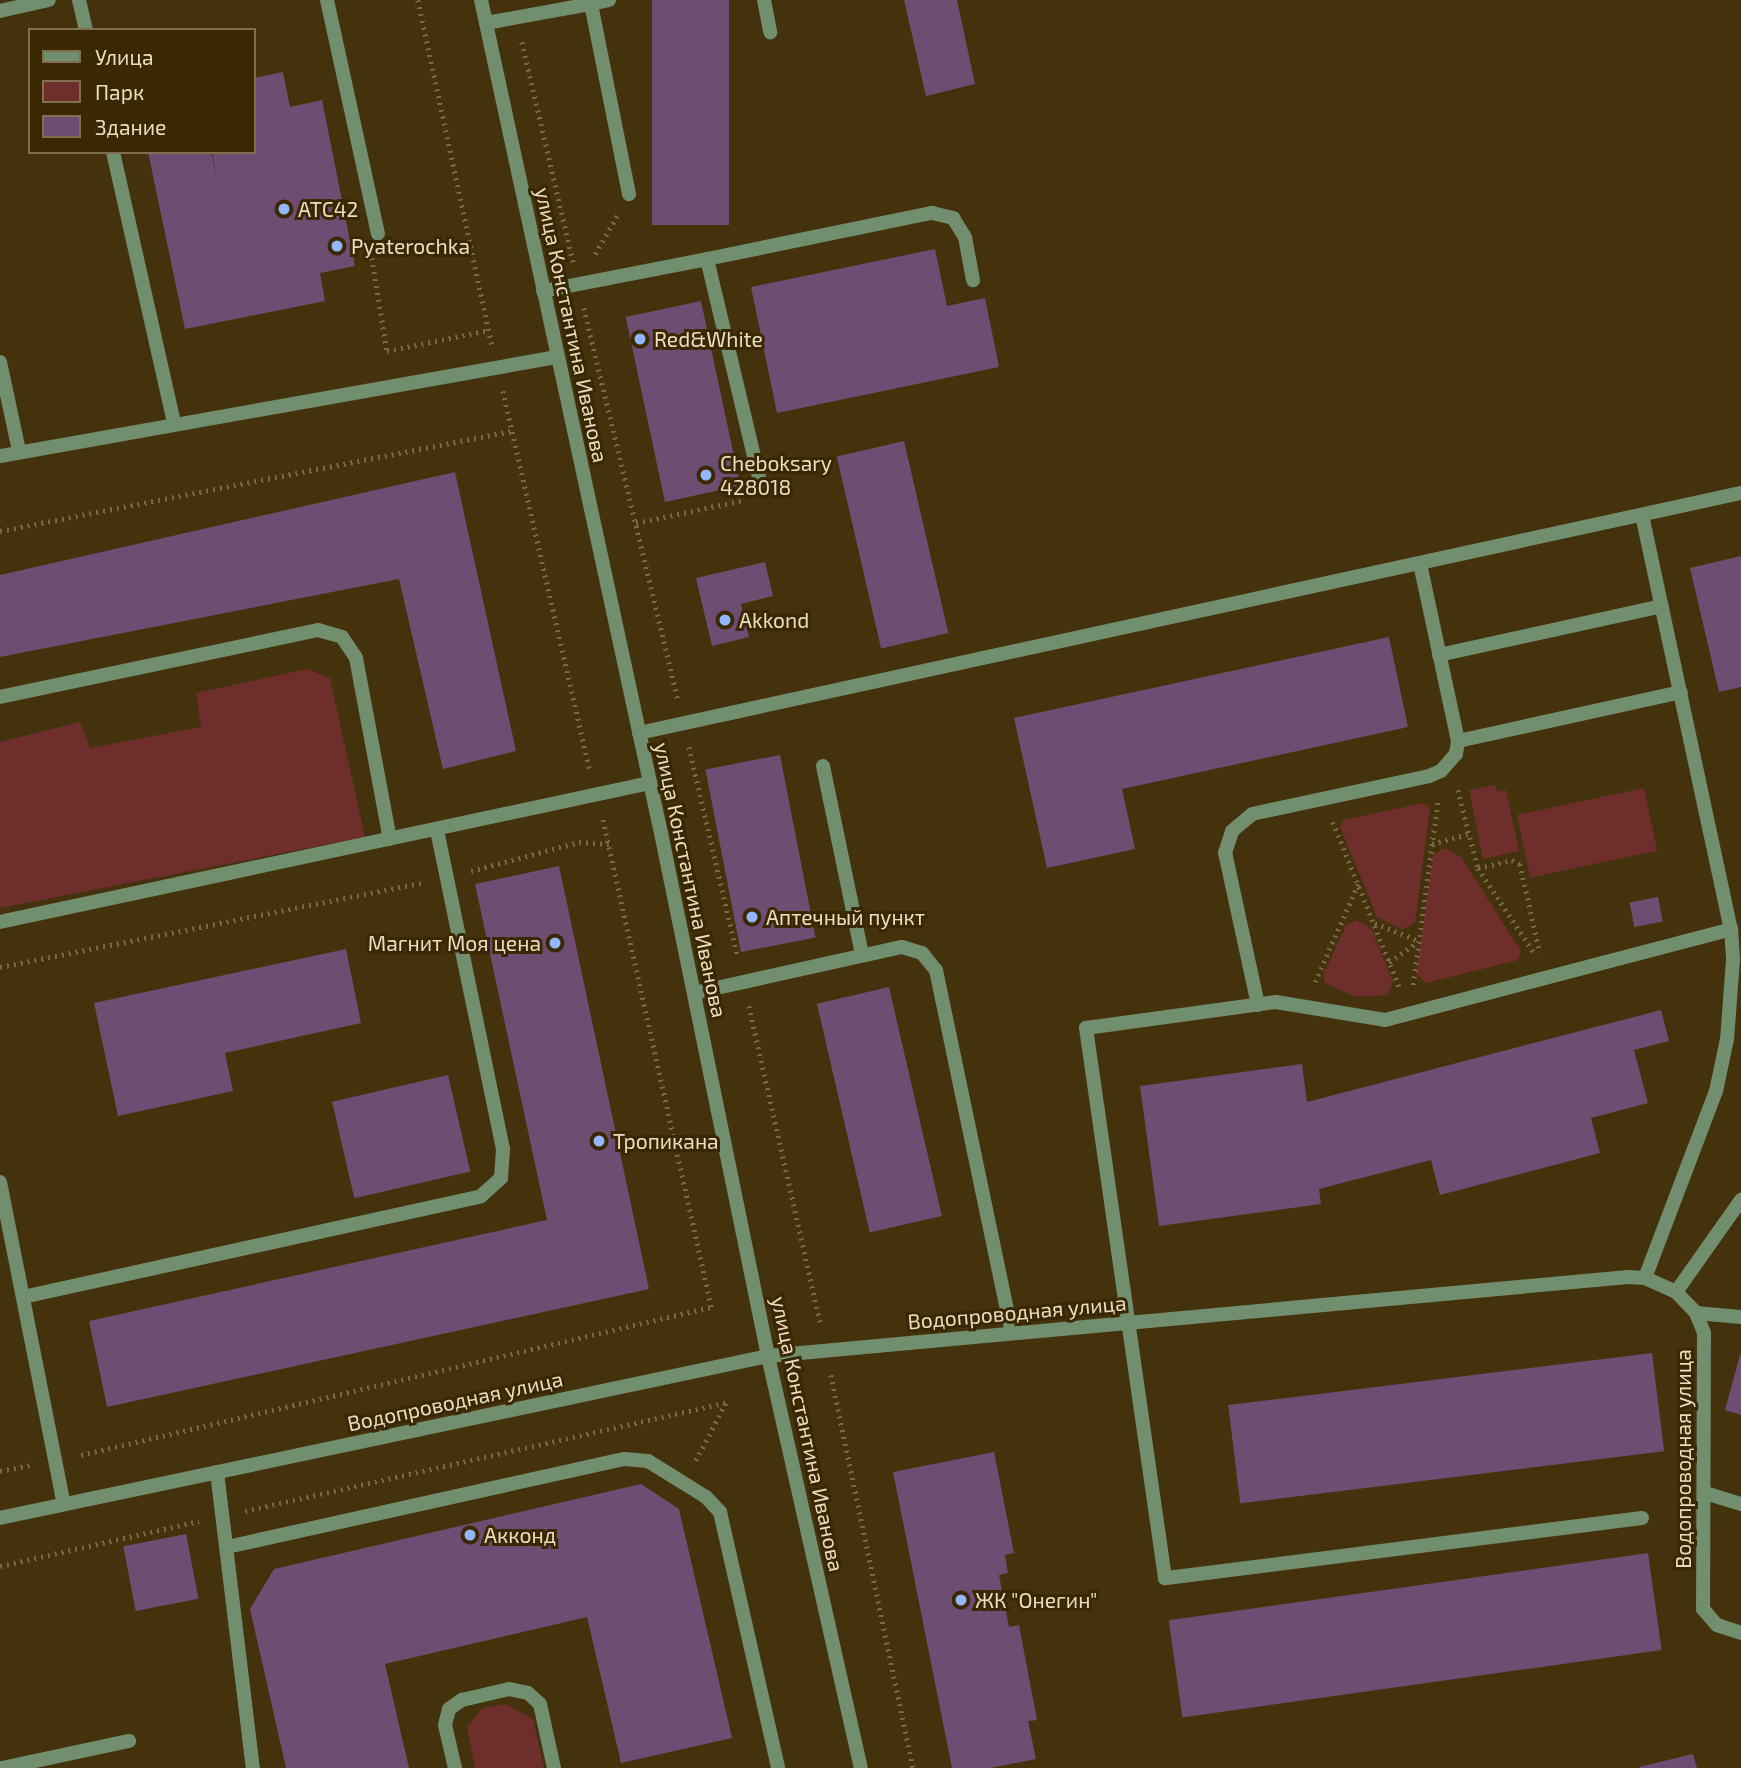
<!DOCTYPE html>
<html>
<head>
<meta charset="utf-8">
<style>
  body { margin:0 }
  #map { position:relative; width:1741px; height:1768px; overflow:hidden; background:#44320c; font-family:"Exo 2",sans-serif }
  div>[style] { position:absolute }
  .green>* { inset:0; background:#6e2e2c; transform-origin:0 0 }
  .building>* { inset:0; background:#6f4c72; transform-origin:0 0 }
  .path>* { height:4.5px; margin-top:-2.25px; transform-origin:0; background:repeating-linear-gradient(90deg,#786846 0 2px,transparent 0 7px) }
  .service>* { height:14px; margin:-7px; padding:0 7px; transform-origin:7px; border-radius:7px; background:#718e6f }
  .minor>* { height:14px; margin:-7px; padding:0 7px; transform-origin:7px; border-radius:7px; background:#718e6f }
  .tertiary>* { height:14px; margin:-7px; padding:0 7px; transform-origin:7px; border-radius:7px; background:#718e6f }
  .dots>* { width:19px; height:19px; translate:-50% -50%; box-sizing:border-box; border:4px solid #392801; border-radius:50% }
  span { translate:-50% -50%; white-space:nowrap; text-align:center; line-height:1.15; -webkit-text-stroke:6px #392801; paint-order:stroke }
  .poi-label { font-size:21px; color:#eaddc3 }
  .left { translate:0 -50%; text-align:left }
  .right { translate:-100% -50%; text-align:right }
  .street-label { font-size:21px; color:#eaddc3 }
  .legend { position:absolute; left:28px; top:28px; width:228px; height:126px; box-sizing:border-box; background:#392801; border:2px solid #80704f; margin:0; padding:9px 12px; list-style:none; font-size:21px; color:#eaddc3 }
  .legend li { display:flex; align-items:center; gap:14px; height:35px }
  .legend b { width:35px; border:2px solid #80704f }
</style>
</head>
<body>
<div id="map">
  <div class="green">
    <div style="clip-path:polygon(307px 669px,330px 678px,365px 837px,0 908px,0 742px,80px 722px,90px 748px,201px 727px,196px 693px)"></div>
    <div style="clip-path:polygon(1496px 785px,1497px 792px,1506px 790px,1519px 851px,1483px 859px,1469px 790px)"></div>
    <div style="left:1644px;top:788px;width:64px;height:130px;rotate:78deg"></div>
    <div style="clip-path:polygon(1424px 803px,1430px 808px,1415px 922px,1402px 930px,1377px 917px,1340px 827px,1343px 820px)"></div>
    <div style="clip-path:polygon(1445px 848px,1461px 857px,1521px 951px,1518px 960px,1426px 983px,1416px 974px,1433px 854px)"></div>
    <div style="clip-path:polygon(1357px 920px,1372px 930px,1393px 982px,1387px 995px,1356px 997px,1325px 983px,1323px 975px,1346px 925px)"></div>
    <div style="clip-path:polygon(505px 1704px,533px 1719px,544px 1768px,475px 1768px,467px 1727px,483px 1708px)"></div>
  </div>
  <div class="building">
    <div style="left:652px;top:0;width:77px;height:225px"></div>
    <div style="clip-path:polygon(904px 0,957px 0,975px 84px,926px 96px)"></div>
    <div style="clip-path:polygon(283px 72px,290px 107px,322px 100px,355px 266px,320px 273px,325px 301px,185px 329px,148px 152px,211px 152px,217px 178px,212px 152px,254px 152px,254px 78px)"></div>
    <div style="clip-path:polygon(935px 249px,947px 306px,985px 298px,999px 367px,777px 413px,751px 287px)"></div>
    <div style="left:701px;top:301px;width:189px;height:77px;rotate:78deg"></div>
    <div style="left:904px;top:441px;width:197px;height:69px;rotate:77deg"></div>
    <div style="clip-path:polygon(455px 472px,516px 751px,443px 769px,399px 579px,0 657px,0 575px)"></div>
    <div style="clip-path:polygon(1741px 556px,1741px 687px,1719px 692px,1690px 568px)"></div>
    <div style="clip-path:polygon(765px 562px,773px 596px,741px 604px,749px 637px,712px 646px,696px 578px)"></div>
    <div style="clip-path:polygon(1389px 637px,1408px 727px,1122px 789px,1135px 849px,1047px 868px,1014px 718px)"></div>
    <div style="left:780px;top:755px;width:186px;height:76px;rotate:79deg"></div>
    <div style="clip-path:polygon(559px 866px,649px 1289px,107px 1407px,89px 1321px,547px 1220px,475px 884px)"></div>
    <div style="left:1658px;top:897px;width:25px;height:29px;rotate:79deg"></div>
    <div style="clip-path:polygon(346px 949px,361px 1023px,225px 1053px,233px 1091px,118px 1116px,94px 1003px)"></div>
    <div style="left:889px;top:987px;width:235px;height:74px;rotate:77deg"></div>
    <div style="clip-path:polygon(1661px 1010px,1669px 1041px,1634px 1050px,1648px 1103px,1591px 1118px,1600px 1153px,1440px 1195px,1431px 1160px,1319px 1189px,1321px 1204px,1159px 1226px,1140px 1086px,1302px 1064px,1307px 1102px)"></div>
    <div style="left:448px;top:1075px;width:99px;height:119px;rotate:77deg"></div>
    <div style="left:1652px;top:1353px;width:99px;height:427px;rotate:83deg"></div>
    <div style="clip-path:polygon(1740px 1355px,1741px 1355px,1741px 1415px,1725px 1410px)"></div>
    <div style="clip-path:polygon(994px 1452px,1014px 1553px,1005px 1555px,1008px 1573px,999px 1575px,1009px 1627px,1019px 1625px,1037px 1720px,1028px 1721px,1036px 1759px,990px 1768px,952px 1768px,893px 1472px)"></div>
    <div style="clip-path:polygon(641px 1484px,679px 1509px,732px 1738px,621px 1763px,587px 1617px,385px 1664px,409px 1768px,286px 1768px,250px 1609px,274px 1569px)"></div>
    <div style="left:186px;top:1534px;width:66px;height:64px;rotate:79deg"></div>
    <div style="left:1648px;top:1553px;width:98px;height:484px;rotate:82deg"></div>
    <div style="clip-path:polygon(1693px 1754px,1697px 1768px,1640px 1768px,1639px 1767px)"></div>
  </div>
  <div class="path">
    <div style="left:418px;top:0;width:353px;rotate:77.9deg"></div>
    <div style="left:522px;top:42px;width:226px;rotate:76.9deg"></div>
    <div style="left:595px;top:254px;width:44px;rotate:-59.9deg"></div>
    <div style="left:372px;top:258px;width:94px;rotate:80.8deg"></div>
    <div style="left:387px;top:351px;width:104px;rotate:-11.6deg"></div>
    <div style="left:584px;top:308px;width:404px;rotate:76.5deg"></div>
    <div style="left:503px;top:391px;width:390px;rotate:77.1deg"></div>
    <div style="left:636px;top:523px;width:109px;rotate:-12.1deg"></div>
    <div style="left:0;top:531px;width:522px;rotate:-11.05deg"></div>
    <div style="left:689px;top:747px;width:216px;rotate:76.9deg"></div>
    <div style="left:1458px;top:790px;width:81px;rotate:75.6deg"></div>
    <div style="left:1478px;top:868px;width:103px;rotate:56.5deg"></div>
    <div style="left:1333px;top:822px;width:180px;rotate:68.1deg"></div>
    <div style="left:1432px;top:844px;width:37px;rotate:-16deg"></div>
    <div style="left:1478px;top:868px;width:35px;rotate:-13deg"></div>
    <div style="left:1512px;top:860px;width:9px;rotate:27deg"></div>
    <div style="left:1520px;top:864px;width:91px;rotate:77.3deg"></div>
    <div style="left:471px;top:871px;width:112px;rotate:-15deg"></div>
    <div style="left:579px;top:842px;width:30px;rotate:4deg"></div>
    <div style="left:1375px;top:923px;width:48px;rotate:22.2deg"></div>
    <div style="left:1389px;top:962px;width:35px;rotate:-35deg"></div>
    <div style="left:0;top:967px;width:433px;rotate:-11.3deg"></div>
    <div style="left:1315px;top:982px;width:107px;rotate:-66.3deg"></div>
    <div style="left:1413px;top:985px;width:187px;rotate:-82.3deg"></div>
    <div style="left:749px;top:1006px;width:327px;rotate:77.3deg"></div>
    <div style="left:831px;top:1375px;width:401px;rotate:78.2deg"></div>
    <div style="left:81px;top:1455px;width:647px;rotate:-13.22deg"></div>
    <div style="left:711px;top:1307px;width:502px;rotate:-102.54deg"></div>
    <div style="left:0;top:1471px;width:32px;rotate:-11deg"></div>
    <div style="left:245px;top:1511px;width:493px;rotate:-12.7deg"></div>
    <div style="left:726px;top:1403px;width:65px;rotate:117.3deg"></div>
    <div style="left:0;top:1566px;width:204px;rotate:-12.7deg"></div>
  </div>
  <div class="service">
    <div style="left:79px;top:0;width:31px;rotate:77deg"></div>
    <div style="left:327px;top:0;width:239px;rotate:77.7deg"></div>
    <div style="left:609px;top:0;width:18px;rotate:167deg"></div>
    <div style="left:591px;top:4px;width:194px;rotate:78.7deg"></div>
    <div style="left:764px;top:0;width:33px;rotate:79deg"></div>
    <div style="left:0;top:11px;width:50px;rotate:-12.7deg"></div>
    <div style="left:486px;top:23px;width:107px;rotate:-10.3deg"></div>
    <div style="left:113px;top:152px;width:277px;rotate:77.3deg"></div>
    <div style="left:707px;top:259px;width:230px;rotate:-11.6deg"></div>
    <div style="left:932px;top:213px;width:22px;rotate:13deg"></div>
    <div style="left:953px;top:218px;width:22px;rotate:58deg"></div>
    <div style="left:965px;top:237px;width:44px;rotate:79.5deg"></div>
    <div style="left:543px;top:291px;width:167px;rotate:-11deg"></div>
    <div style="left:707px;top:259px;width:233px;rotate:76.6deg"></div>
    <div style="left:0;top:362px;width:91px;rotate:77.9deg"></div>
    <div style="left:0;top:456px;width:566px;rotate:-10.08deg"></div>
    <div style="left:1642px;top:515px;width:423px;rotate:77.9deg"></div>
    <div style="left:1731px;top:929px;width:31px;rotate:86deg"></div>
    <div style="left:1733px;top:960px;width:79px;rotate:94.3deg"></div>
    <div style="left:1727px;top:1039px;width:53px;rotate:101.9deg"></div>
    <div style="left:1716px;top:1091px;width:200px;rotate:110.8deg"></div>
    <div style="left:1439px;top:655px;width:228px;rotate:-12.4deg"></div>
    <div style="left:0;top:697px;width:325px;rotate:-11.9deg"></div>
    <div style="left:318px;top:630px;width:25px;rotate:16deg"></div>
    <div style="left:342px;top:637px;width:25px;rotate:56deg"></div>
    <div style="left:356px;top:658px;width:184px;rotate:79.4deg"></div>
    <div style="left:639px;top:733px;width:1128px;rotate:-12.29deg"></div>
    <div style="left:1458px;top:741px;width:228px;rotate:-12.4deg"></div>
    <div style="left:823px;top:766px;width:193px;rotate:78.3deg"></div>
    <div style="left:0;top:922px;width:665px;rotate:-12.07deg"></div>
    <div style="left:694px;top:993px;width:213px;rotate:-12.5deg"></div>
    <div style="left:902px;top:947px;width:21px;rotate:17deg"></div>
    <div style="left:922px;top:953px;width:22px;rotate:51deg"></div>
    <div style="left:936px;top:970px;width:371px;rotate:78.2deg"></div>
    <div style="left:1258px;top:1005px;width:156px;rotate:-102.2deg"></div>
    <div style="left:1225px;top:853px;width:23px;rotate:-72deg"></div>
    <div style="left:1232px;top:831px;width:26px;rotate:-40deg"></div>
    <div style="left:1252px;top:814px;width:181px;rotate:-12.1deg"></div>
    <div style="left:1429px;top:776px;width:13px;rotate:-23deg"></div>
    <div style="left:1441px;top:771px;width:23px;rotate:-49deg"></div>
    <div style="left:1456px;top:754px;width:13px;rotate:-81deg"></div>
    <div style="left:1458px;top:741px;width:181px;rotate:-102.1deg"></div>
    <div style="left:0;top:1182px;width:328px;rotate:78.8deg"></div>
    <div style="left:1676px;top:1292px;width:113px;rotate:-54.8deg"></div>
    <div style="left:23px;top:1297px;width:469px;rotate:-12.4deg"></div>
    <div style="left:481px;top:1196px;width:27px;rotate:-42deg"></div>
    <div style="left:501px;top:1178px;width:29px;rotate:-86deg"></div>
    <div style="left:503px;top:1149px;width:327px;rotate:-101.7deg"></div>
    <div style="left:1696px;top:1313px;width:45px;rotate:5.1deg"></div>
    <div style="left:217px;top:1472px;width:298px;rotate:83.1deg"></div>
    <div style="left:1705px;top:1493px;width:38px;rotate:17deg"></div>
    <div style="left:1642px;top:1518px;width:481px;rotate:172.8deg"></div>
    <div style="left:1165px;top:1578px;width:556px;rotate:-98.17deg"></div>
    <div style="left:1086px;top:1028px;width:192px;rotate:-7.8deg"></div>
    <div style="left:1276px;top:1002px;width:110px;rotate:9.4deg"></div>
    <div style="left:1385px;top:1020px;width:358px;rotate:-14.7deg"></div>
    <div style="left:227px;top:1547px;width:407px;rotate:-12.5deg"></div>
    <div style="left:624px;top:1459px;width:24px;rotate:5deg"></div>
    <div style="left:648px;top:1461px;width:68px;rotate:31.8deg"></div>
    <div style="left:706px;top:1497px;width:21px;rotate:47deg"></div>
    <div style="left:720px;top:1512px;width:262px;rotate:77.2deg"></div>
    <div style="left:2px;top:1768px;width:130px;rotate:-12deg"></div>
    <div style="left:455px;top:1768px;width:44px;rotate:-103.1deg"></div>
    <div style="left:445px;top:1725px;width:16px;rotate:-76deg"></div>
    <div style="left:449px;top:1709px;width:16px;rotate:-35deg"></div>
    <div style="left:462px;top:1700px;width:48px;rotate:-13.2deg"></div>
    <div style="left:509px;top:1689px;width:19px;rotate:12deg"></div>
    <div style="left:528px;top:1693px;width:16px;rotate:43deg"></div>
    <div style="left:540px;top:1704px;width:66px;rotate:77.7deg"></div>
  </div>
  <div class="minor">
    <div style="left:0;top:1518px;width:785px;rotate:-11.91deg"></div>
    <div style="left:768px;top:1356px;width:864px;rotate:-5.25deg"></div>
    <div style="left:1628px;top:1277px;width:17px;rotate:3deg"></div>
    <div style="left:1645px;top:1278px;width:34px;rotate:24deg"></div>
    <div style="left:1676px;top:1292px;width:29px;rotate:46deg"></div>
    <div style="left:1696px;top:1313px;width:22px;rotate:68deg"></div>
    <div style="left:1704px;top:1333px;width:276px;rotate:90.2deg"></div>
    <div style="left:1703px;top:1609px;width:21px;rotate:49deg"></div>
    <div style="left:1717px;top:1625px;width:25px;rotate:18deg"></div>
  </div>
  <div class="tertiary">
    <div style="left:481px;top:0;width:852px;rotate:77.81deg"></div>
    <div style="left:661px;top:833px;width:534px;rotate:78.44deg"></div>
    <div style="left:768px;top:1356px;width:422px;rotate:77.3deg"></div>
  </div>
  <div class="dots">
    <div style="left:284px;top:209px;background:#93b7fd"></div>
    <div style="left:337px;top:246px;background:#93b7fd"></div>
    <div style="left:640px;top:339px;background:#93b7fd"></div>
    <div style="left:706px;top:475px;background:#93b7fd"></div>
    <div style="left:725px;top:620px;background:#93b7fd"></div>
    <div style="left:752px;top:917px;background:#93b7fd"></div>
    <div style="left:555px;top:943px;background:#93b7fd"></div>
    <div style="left:599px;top:1141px;background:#93b7fd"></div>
    <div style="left:470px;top:1535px;background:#93b7fd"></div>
    <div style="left:961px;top:1600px;background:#93b7fd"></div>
  </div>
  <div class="poi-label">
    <span class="left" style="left:298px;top:209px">АТС42</span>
    <span class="left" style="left:351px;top:246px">Pyaterochka</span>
    <span class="left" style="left:654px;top:339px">Red&amp;White</span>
    <span class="left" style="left:720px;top:475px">Cheboksary<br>428018</span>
    <span class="left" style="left:739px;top:620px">Akkond</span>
    <span class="left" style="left:766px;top:917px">Аптечный пункт</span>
    <span class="right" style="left:541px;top:943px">Магнит Моя цена</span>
    <span class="left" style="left:613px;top:1141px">Тропикана</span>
    <span class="left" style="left:484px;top:1535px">Акконд</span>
    <span class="left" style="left:975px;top:1600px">ЖК "Онегин"</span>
  </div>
  <div class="street-label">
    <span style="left:572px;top:325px;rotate:78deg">улица Константина Иванова</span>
    <span style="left:691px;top:880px;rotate:78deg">улица Константина Иванова</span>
    <span style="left:1017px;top:1312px;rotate:-5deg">Водопроводная улица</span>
    <span style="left:455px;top:1401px;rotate:-12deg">Водопроводная улица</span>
    <span style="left:808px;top:1434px;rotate:78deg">улица Константина Иванова</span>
    <span style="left:1683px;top:1459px;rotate:-90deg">Водопроводная улица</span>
  </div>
  <ul class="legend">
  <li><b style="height:9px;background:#718e6f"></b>Улица</li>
  <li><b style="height:19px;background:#6e2e2c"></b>Парк</li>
  <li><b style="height:19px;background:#6f4c72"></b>Здание</li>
  </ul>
</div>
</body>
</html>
